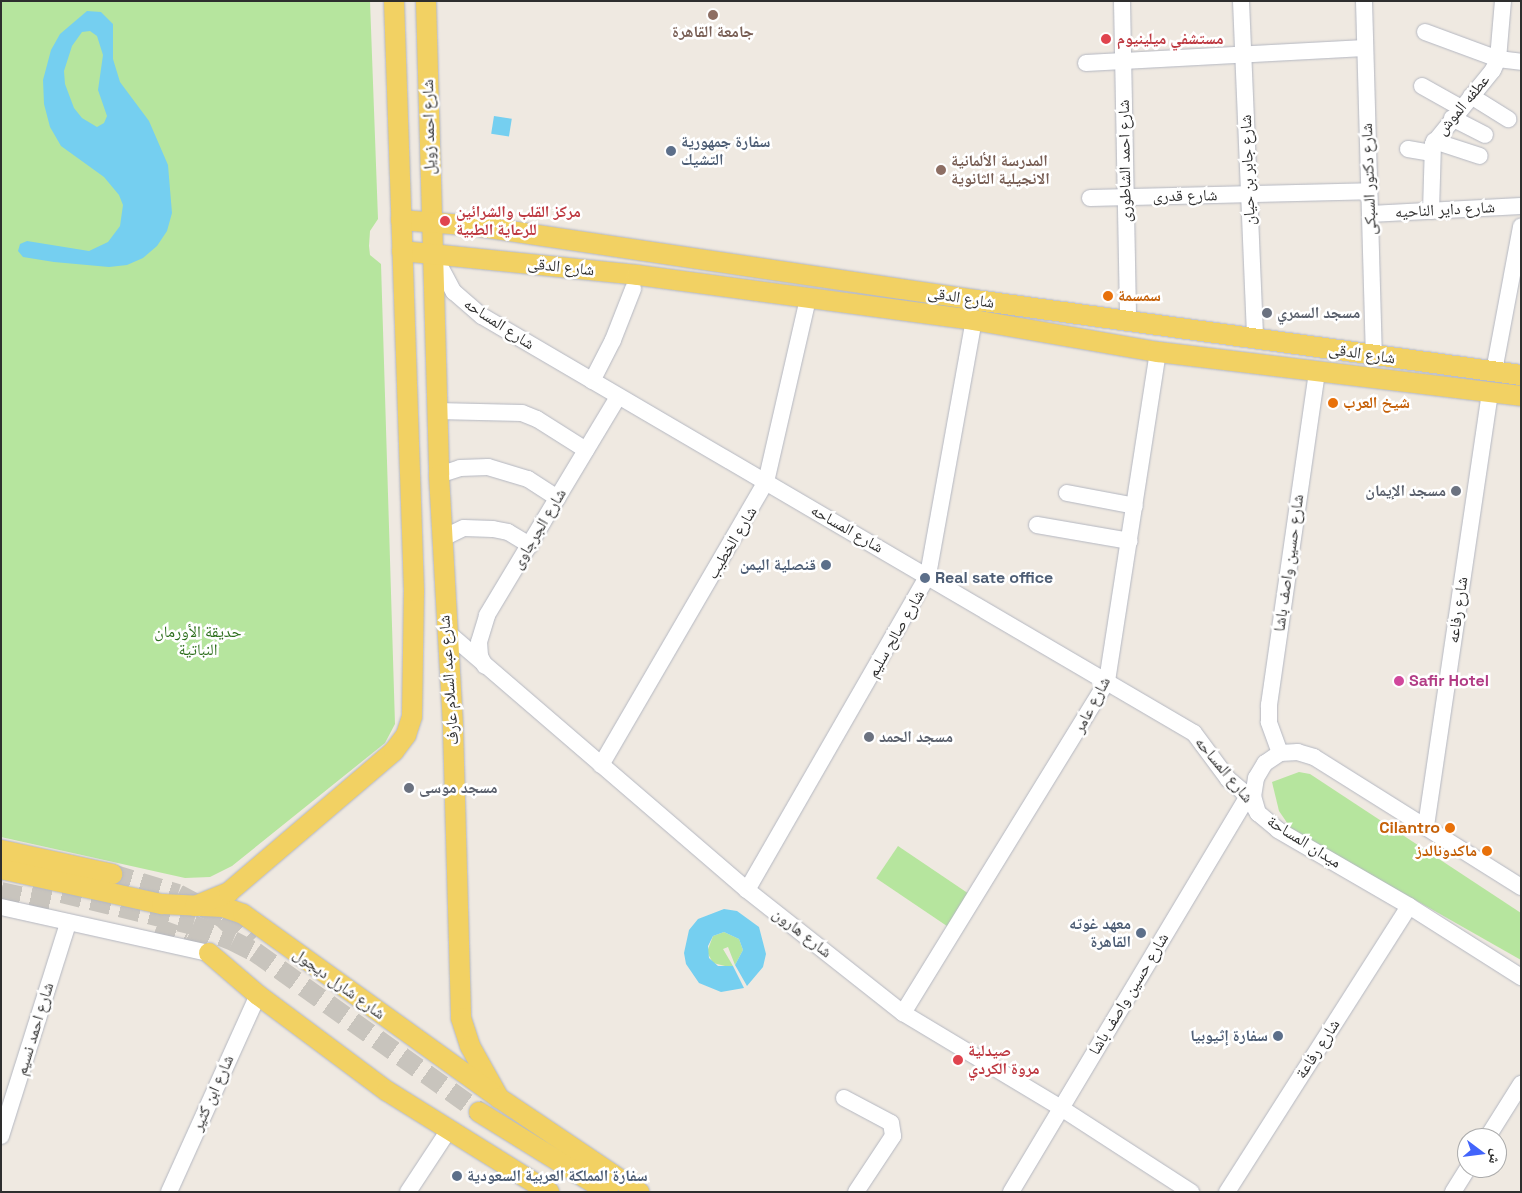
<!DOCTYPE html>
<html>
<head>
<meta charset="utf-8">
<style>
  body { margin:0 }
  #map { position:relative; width:1522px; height:1193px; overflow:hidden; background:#efe9e1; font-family:"Space Grotesk","Noto Naskh Arabic",sans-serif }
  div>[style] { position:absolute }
  .green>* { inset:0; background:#b6e59e; transform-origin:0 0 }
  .water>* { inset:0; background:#75cff0; transform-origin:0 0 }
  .major-tunnel>* { height:20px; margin-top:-10px; transform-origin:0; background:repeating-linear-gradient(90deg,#c8c4bd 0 20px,transparent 0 30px) }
  .roads { filter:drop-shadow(0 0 1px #b4b7c1) drop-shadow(0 0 1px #b4b7c1) }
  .minor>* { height:16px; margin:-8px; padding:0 8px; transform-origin:8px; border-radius:8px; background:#fff }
  .major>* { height:20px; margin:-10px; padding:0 10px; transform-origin:10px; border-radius:10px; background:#f2d163 }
  .dots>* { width:14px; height:14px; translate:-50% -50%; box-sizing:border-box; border:2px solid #fff; border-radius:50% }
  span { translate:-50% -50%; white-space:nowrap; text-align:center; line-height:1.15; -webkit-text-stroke:5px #fff; paint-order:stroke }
  .education-label { font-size:16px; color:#785e54; font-weight:700 }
  .left { translate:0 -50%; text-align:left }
  .health-label { font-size:16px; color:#be3a42; font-weight:700 }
  .street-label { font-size:16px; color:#2e2e2e }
  .service-label { font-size:16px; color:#4e5e75; font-weight:700 }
  .right { translate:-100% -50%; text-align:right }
  .food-label { font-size:16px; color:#c56008; font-weight:700 }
  .worship-label { font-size:16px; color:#5b616d; font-weight:700 }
  .park-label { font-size:16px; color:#2c6e1b }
  .hotel-label { font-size:16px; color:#b23c85; font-weight:700 }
  .frame { position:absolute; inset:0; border:2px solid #2e2e2e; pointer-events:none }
  .north { position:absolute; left:1457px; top:1128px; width:50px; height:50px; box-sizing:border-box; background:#fff; border:1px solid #ababab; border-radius:50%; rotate:105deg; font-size:14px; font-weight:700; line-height:20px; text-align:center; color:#2e2e2e }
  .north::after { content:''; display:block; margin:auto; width:18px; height:22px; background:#4264fb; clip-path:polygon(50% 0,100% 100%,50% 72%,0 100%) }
</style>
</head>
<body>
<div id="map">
  <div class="green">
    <div style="clip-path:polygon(1px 1px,370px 1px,378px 219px,370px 231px,369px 246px,370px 255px,381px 264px,395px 724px,385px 743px,232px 866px,210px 877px,185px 878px,1px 837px)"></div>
    <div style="clip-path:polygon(1299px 772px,1310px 774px,1521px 913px,1521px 960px,1292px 830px,1279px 811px,1272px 782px)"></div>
    <div style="left:898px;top:846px;width:92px;height:39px;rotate:34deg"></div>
    <div style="clip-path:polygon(724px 932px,739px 939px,743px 950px,735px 965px,728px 947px,723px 949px,733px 966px,729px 967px,713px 963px,707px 952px,713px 936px)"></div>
  </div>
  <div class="water">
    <div style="clip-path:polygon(evenodd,87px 11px,101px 12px,113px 24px,113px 59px,120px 82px,149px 121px,168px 165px,172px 213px,167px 231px,157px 246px,143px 258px,127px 265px,109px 267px,54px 262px,23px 257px,18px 251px,20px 244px,27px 241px,89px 251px,108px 242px,120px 226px,123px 205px,119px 195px,104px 177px,61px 146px,50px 127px,44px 104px,43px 80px,51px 50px,60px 34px,87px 11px,90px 31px,97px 36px,103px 55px,98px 90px,107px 116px,104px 123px,97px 127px,82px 118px,74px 108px,65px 84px,64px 71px,72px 46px,82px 32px,90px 31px)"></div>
    <div style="left:494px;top:116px;width:18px;height:18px;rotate:9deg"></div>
    <div style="clip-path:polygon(724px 909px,737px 911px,759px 927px,766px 954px,763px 967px,747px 986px,735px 965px,743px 950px,739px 939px,724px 932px,713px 936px,708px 946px,709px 958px,718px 966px,733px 966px,744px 988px,721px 992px,699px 983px,686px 964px,684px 953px,689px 930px,698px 919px)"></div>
  </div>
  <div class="major-tunnel">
    <div style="left:112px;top:874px;width:69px;rotate:16.9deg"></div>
    <div style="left:178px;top:894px;width:51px;rotate:28.1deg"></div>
    <div style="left:223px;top:918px;width:37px;rotate:44deg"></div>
    <div style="left:33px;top:886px;width:165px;rotate:13.7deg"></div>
    <div style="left:193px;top:925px;width:43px;rotate:21.8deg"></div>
    <div style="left:233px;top:941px;width:25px;rotate:27deg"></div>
    <div style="left:255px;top:952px;width:275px;rotate:35.5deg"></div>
    <div style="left:1px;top:892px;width:51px;rotate:12.4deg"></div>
    <div style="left:156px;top:928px;width:32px;rotate:20deg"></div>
    <div style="left:186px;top:939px;width:27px;rotate:31deg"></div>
  </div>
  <div class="roads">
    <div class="minor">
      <div style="left:1122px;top:1px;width:320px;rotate:88.9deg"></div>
      <div style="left:1241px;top:1px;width:338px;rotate:87.6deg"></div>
      <div style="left:1364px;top:1px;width:355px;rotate:88.4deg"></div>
      <div style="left:1425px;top:32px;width:78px;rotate:20.3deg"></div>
      <div style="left:1498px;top:59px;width:23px;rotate:7deg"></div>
      <div style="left:1086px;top:63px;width:279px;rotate:-3.1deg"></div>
      <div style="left:1422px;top:86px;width:45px;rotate:29.4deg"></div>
      <div style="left:1471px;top:96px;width:44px;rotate:31.9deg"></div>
      <div style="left:1452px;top:118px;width:37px;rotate:27deg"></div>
      <div style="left:1434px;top:141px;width:48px;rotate:18.1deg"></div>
      <div style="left:1408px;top:149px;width:23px;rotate:10deg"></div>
      <div style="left:1090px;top:198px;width:279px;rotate:-1.4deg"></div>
      <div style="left:1431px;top:211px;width:67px;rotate:-88.3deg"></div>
      <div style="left:1433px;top:144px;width:95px;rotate:-51deg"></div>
      <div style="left:1493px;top:70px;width:12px;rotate:-66deg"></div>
      <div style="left:1498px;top:59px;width:58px;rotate:-85.1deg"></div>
      <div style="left:1370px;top:214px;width:151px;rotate:-3deg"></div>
      <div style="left:435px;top:257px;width:40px;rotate:62deg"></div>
      <div style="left:454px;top:292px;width:37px;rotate:41deg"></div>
      <div style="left:482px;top:316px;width:825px;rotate:30.36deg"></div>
      <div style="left:1194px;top:733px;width:57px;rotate:53.5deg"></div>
      <div style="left:1228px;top:779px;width:26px;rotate:40deg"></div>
      <div style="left:1248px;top:796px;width:20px;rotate:60deg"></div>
      <div style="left:1494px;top:371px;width:147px;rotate:-79.4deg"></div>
      <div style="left:592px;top:381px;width:46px;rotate:-62.9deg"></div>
      <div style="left:613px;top:340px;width:55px;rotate:-68.6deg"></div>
      <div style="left:437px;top:411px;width:85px;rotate:1.3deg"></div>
      <div style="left:522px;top:413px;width:16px;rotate:22deg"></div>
      <div style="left:537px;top:419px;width:58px;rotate:32.3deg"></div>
      <div style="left:439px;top:475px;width:22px;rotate:-18deg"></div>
      <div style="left:460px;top:468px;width:28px;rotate:-2deg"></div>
      <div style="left:488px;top:467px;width:42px;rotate:16.7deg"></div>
      <div style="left:528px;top:479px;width:35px;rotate:33deg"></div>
      <div style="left:1067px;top:493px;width:69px;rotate:10.8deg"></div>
      <div style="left:1037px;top:525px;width:94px;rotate:9.8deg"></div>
      <div style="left:441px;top:539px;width:25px;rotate:-26deg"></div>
      <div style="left:464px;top:528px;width:29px;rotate:2deg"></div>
      <div style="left:493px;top:529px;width:15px;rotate:11deg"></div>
      <div style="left:508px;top:532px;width:26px;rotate:31deg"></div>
      <div style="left:446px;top:631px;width:397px;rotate:40.7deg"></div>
      <div style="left:747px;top:890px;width:199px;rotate:38.3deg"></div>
      <div style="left:903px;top:1013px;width:184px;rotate:31deg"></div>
      <div style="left:1061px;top:1108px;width:155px;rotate:32.9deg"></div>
      <div style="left:485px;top:666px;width:11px;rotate:-117deg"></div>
      <div style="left:480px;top:656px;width:14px;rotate:-94deg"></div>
      <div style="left:479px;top:642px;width:28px;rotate:-73deg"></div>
      <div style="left:487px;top:615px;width:254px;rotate:-59deg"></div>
      <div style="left:1280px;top:753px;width:33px;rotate:-110deg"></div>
      <div style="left:1269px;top:722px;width:17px;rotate:-90deg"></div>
      <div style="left:1269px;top:705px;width:336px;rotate:-81.8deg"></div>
      <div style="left:601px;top:765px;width:328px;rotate:-59.8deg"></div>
      <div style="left:766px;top:482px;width:188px;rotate:-77.1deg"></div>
      <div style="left:1426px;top:826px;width:438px;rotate:-81.6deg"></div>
      <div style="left:1521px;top:887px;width:244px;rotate:-147.9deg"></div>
      <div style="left:1314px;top:757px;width:17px;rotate:-163deg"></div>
      <div style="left:1298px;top:752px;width:18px;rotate:177deg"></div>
      <div style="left:1280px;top:753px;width:18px;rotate:146deg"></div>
      <div style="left:1265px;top:763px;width:17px;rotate:121deg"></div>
      <div style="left:1256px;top:778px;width:18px;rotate:99deg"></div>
      <div style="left:1253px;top:796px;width:18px;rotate:74deg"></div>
      <div style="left:1258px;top:813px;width:26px;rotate:40deg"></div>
      <div style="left:1278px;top:830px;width:151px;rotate:30.1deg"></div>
      <div style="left:1409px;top:906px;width:133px;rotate:32.4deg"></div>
      <div style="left:747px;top:890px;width:363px;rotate:-60.1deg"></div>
      <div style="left:928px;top:575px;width:259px;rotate:-79.8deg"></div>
      <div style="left:1px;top:907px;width:213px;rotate:12.5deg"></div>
      <div style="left:903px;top:1013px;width:390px;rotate:-58.4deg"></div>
      <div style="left:1107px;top:681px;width:333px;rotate:-81.2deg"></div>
      <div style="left:844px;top:1098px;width:53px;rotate:28deg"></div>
      <div style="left:891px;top:1123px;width:13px;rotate:81deg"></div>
      <div style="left:893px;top:1136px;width:67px;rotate:123.5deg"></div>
      <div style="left:1px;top:1136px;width:223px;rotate:-72.5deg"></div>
      <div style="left:1487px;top:1138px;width:64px;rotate:-57.8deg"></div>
      <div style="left:169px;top:1192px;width:216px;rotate:-65.7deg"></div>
      <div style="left:408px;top:1192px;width:73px;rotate:-56.7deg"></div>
      <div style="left:1011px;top:1192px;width:462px;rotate:-59.1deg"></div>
      <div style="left:1227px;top:1192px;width:339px;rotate:-57.5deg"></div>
      <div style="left:1453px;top:1192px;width:28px;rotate:-58deg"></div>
    </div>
    <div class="major">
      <div style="left:426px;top:1px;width:474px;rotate:88.4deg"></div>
      <div style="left:439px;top:475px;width:253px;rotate:86.8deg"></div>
      <div style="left:453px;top:728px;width:290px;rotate:88.4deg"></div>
      <div style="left:461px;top:1018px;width:29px;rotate:72deg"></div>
      <div style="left:470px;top:1046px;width:60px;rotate:60.9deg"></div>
      <div style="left:401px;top:220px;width:75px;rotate:4.6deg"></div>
      <div style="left:476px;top:226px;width:505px;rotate:8.42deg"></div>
      <div style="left:976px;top:300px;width:550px;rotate:7.84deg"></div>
      <div style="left:402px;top:251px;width:236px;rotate:5.8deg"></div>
      <div style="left:637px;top:275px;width:340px;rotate:7.6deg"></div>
      <div style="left:974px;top:320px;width:187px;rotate:9.9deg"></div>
      <div style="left:1158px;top:352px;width:366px;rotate:6.9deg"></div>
      <div style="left:1px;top:850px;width:114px;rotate:12.2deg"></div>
      <div style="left:1px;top:869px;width:165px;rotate:12.3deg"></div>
      <div style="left:162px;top:904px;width:61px;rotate:2.8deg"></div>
      <div style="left:223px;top:907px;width:21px;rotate:19deg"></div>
      <div style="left:243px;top:914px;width:315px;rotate:35.7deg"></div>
      <div style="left:499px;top:1098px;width:169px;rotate:33.9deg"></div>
      <div style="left:195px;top:906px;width:37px;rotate:-22deg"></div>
      <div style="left:229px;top:892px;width:217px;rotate:-40.5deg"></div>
      <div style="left:394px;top:751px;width:20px;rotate:-53deg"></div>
      <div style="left:406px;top:735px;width:20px;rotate:-72deg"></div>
      <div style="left:412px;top:716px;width:125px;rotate:-89.1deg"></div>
      <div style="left:414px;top:591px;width:590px;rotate:-91.94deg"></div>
      <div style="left:209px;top:953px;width:65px;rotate:40.6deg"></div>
      <div style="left:258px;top:995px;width:161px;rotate:36.7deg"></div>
      <div style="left:387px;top:1091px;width:191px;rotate:31.9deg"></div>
      <div style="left:479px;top:1112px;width:152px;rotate:31.8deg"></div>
    </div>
  </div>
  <div class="dots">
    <div style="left:713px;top:15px;background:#8d6e63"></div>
    <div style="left:1106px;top:39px;background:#e0444e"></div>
    <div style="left:671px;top:151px;background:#5c6f8a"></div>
    <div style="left:941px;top:170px;background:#8d6e63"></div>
    <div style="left:445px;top:221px;background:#e0444e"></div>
    <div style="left:1108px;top:296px;background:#e8710a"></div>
    <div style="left:1267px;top:313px;background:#6b7280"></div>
    <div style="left:1333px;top:403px;background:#e8710a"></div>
    <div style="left:1456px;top:491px;background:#6b7280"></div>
    <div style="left:826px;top:565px;background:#5c6f8a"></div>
    <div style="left:925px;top:578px;background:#5c6f8a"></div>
    <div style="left:1399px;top:681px;background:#d1479c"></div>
    <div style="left:869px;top:737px;background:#6b7280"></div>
    <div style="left:409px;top:788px;background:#6b7280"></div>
    <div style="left:1450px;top:828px;background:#e8710a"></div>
    <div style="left:1487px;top:851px;background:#e8710a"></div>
    <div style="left:1141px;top:933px;background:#5c6f8a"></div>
    <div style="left:1278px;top:1036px;background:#5c6f8a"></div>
    <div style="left:958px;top:1060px;background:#e0444e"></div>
    <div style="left:457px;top:1176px;background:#5c6f8a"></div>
  </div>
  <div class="education-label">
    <span style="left:713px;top:32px">جامعة القاهرة</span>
    <span class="left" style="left:951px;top:170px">المدرسة الألمانية<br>الانجيلية الثانوية</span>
  </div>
  <div class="health-label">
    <span class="left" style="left:1117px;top:39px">مستشفي ميلينيوم</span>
    <span class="left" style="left:456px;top:221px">مركز القلب والشرائين<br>للرعاية الطبية</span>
    <span class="left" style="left:968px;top:1060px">صيدلية<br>مروة الكردي</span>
  </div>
  <div class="street-label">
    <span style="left:1463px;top:105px;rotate:-50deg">عطفه الموش</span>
    <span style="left:429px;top:127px;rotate:-91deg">شارع احمد زويل</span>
    <span style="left:1125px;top:161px;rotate:-91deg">شارع احمد الشاطورى</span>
    <span style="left:1248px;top:170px;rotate:-92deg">شارع جابر بن حيان</span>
    <span style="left:1369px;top:179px;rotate:-92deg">شارع دكتور السبكى</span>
    <span style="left:1185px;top:196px;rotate:-1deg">شارع قدرى</span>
    <span style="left:1445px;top:210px;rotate:-3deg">شارع داير الناحيه</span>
    <span style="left:561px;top:267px;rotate:6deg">شارع الدقى</span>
    <span style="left:961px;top:298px;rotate:9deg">شارع الدقى</span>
    <span style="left:499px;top:324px;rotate:33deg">شارع المساحه</span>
    <span style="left:1362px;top:354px;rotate:8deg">شارع الدقى</span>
    <span style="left:539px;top:529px;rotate:-59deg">شارع الجرجاوى</span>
    <span style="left:847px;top:529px;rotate:30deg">شارع المساحه</span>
    <span style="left:732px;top:543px;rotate:-59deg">شارع الخطيب</span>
    <span style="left:1289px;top:563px;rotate:-82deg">شارع حسين واصف باشا</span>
    <span style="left:1458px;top:610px;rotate:-82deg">شارع رفاعه</span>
    <span style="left:896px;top:634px;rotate:-60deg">شارع صالح سليم</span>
    <span style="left:449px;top:680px;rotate:-94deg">شارع عبد السلام عارف</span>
    <span style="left:1092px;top:705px;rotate:-62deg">شارع عامر</span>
    <span style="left:1224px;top:770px;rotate:50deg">شارع المساحه</span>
    <span style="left:1304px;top:842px;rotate:32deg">ميدان المساحة</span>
    <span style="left:802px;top:933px;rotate:38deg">شارع هارون</span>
    <span style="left:339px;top:984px;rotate:36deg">شارع شارل ديجول</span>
    <span style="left:1129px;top:994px;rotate:-59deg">شارع حسين واصف باشا</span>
    <span style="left:35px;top:1029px;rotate:-73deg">شارع احمد نسيم</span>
    <span style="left:1318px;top:1049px;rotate:-57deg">شارع رفاعة</span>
    <span style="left:213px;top:1093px;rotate:-66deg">شارع ابن كثير</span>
  </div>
  <div class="service-label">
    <span class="left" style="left:681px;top:151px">سفارة جمهورية<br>التشيك</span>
    <span class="right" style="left:816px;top:565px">قنصلية اليمن</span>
    <span class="left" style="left:935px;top:578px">Real sate office</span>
    <span class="right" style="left:1131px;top:933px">معهد غوته<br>القاهرة</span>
    <span class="right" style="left:1268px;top:1036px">سفارة إثيوبيا</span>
    <span class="left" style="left:467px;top:1176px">سفارة المملكة العربية السعودية</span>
  </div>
  <div class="food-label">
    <span class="left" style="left:1118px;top:296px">سمسمة</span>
    <span class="left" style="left:1343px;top:403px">شيخ العرب</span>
    <span class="right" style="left:1440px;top:828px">Cilantro</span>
    <span class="right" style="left:1477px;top:851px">ماكدونالدز</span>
  </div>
  <div class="worship-label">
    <span class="left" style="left:1277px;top:313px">مسجد السمري</span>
    <span class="right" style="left:1446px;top:491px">مسجد الإيمان</span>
    <span class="left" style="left:879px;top:737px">مسجد الحمد</span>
    <span class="left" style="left:419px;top:788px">مسجد موسى</span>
  </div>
  <div class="park-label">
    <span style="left:198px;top:641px">حديقة الأورمان<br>النباتية</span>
  </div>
  <div class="hotel-label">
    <span class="left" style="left:1409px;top:681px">Safir Hotel</span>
  </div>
  <div class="frame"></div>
  <div class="north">ش</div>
</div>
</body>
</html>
